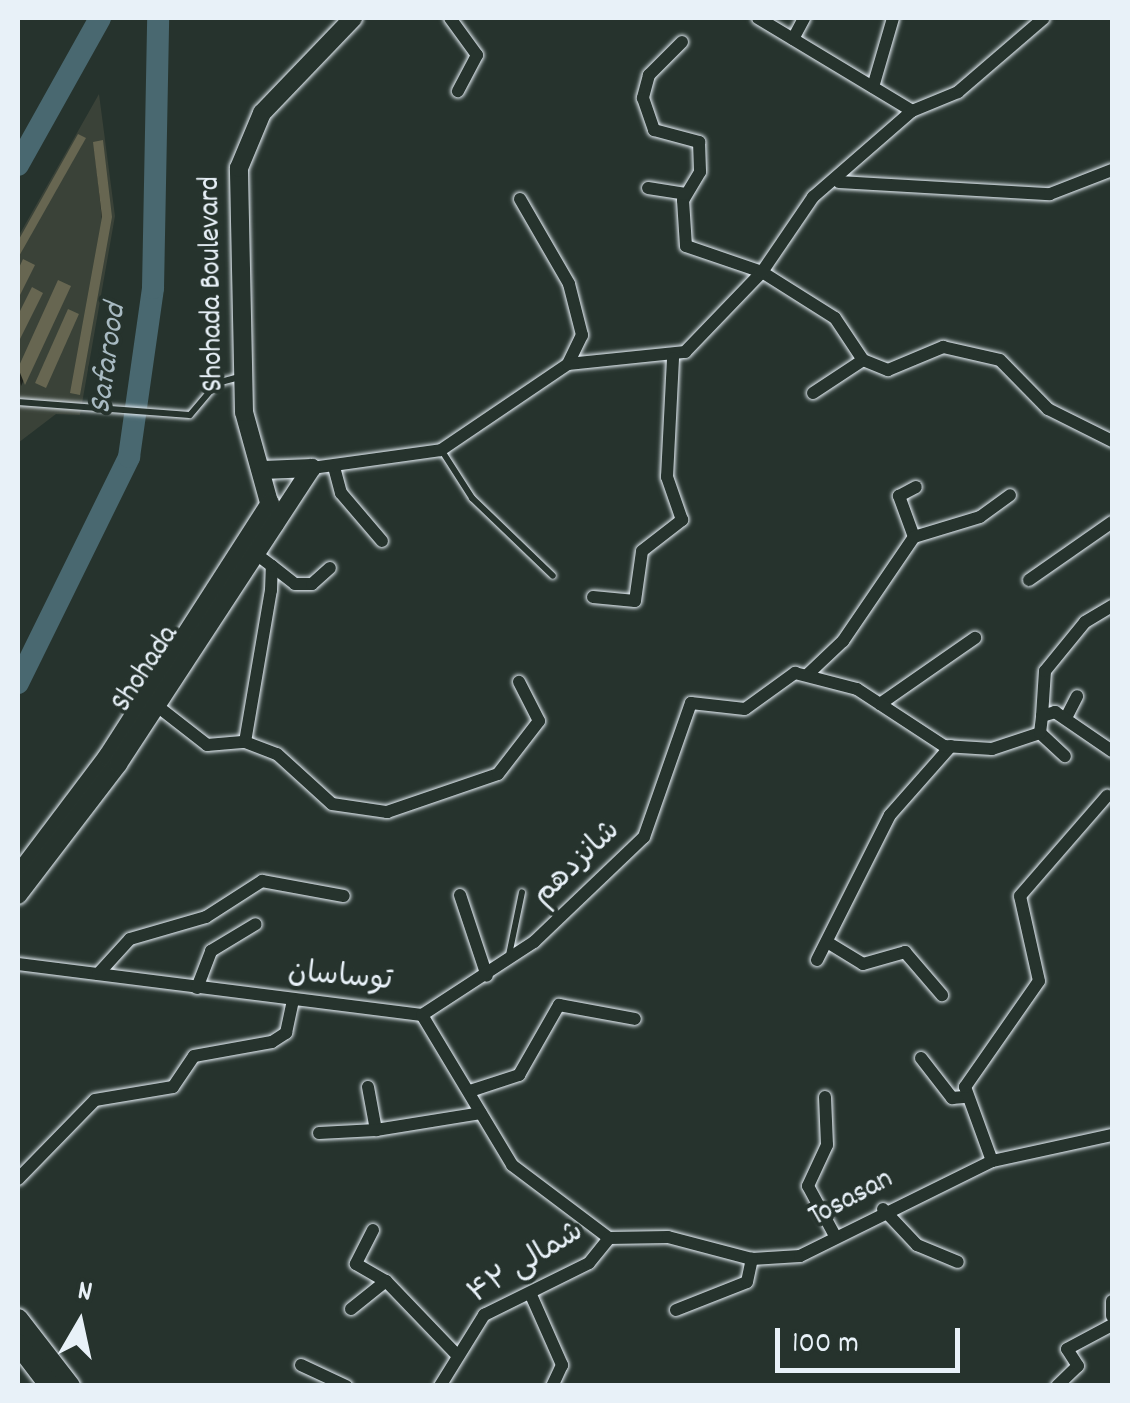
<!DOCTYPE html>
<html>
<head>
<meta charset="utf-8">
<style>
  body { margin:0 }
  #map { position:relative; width:1130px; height:1403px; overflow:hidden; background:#26332d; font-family:Dekko,"Playpen Sans Arabic",sans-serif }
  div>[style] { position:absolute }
  .built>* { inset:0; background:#3a4238 }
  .shadow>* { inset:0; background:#0007 }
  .river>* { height:22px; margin:-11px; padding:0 11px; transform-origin:11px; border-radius:11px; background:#496870 }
  .building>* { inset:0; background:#676651; transform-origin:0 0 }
  .roads { filter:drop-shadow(0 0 2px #e8f1f8) drop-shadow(0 0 2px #e8f1f8) }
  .service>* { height:6px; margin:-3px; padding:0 3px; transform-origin:3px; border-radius:3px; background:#26332d }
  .minor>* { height:12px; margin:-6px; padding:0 6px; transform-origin:6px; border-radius:6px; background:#26332d }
  .secondary>* { height:18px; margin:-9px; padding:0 9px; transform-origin:9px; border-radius:9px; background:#26332d }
  .primary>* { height:20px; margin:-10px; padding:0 10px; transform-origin:10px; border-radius:10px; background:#26332d }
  span { translate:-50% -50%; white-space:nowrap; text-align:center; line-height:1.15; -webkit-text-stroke:8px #26332d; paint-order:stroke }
  .street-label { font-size:30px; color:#e8f1f8 }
  .water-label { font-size:32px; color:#a8bac2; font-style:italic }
  .frame { position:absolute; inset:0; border:20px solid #e8f1f8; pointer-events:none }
  .north { position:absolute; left:30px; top:1273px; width:100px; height:100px; -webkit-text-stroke:8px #26332d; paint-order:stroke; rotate:9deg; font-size:28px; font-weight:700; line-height:40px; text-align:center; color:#e8f1f8 }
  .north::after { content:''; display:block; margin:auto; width:35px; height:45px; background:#e8f1f8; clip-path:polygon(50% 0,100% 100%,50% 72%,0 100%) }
  .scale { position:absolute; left:775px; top:1328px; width:185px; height:45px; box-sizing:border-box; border:5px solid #e8f1f8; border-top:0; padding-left:12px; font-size:30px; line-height:35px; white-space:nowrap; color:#e8f1f8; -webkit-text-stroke:8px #26332d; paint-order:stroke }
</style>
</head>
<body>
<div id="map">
  <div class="built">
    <div style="clip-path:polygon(99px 94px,115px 216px,80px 415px,56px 414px,18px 443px,18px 237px)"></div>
  </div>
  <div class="shadow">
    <div style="clip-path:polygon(94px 144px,110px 217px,76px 396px,102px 220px)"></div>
    <div style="clip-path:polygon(57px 285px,68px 287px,21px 386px,18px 370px)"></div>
  </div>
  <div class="river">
    <div style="left:18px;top:165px;width:168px;rotate:-60.8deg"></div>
    <div style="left:18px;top:683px;width:252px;rotate:-63.8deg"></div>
    <div style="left:129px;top:457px;width:171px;rotate:-81.9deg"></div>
    <div style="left:153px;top:288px;width:270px;rotate:-88.9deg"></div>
  </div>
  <div class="building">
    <div style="clip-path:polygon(78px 134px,86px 138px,18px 258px,18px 241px)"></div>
    <div style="clip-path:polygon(103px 140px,112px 217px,80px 395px,70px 393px,102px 217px,93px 142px)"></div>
    <div style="clip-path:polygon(23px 259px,35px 265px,18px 299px,18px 270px)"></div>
    <div style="clip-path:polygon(58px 280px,71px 286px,25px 385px,18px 368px)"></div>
    <div style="clip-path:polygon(32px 287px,43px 293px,18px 343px,18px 315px)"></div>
    <div style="left:68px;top:309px;width:12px;height:81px;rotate:24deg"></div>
  </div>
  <div class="roads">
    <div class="service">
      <div style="left:18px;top:402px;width:172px;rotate:4.3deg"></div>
      <div style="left:190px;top:415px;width:42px;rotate:-49.8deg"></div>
      <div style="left:217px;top:383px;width:27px;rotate:-15deg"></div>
      <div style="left:442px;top:451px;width:56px;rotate:57.4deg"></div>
      <div style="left:472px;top:498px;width:112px;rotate:43.9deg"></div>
      <div style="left:509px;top:955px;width:64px;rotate:-78.3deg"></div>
    </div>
    <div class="minor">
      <div style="left:450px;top:18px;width:46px;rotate:53.9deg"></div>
      <div style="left:477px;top:55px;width:41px;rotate:117.8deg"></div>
      <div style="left:758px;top:18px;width:180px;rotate:31.1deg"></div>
      <div style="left:793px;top:39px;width:24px;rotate:-62deg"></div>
      <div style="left:682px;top:42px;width:47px;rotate:135deg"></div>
      <div style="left:649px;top:75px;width:24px;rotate:105deg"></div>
      <div style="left:643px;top:98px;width:34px;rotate:71deg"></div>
      <div style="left:654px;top:130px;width:47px;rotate:14.9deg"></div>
      <div style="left:699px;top:142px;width:30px;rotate:88deg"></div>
      <div style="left:700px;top:172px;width:33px;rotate:121deg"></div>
      <div style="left:683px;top:200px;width:46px;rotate:86.3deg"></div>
      <div style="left:686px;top:246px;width:80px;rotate:18.9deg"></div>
      <div style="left:762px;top:272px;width:86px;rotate:32.2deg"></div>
      <div style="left:835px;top:318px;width:50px;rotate:56.3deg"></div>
      <div style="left:863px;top:360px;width:27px;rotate:22deg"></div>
      <div style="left:888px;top:370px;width:60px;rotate:-22.7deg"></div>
      <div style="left:943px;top:347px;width:58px;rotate:12.8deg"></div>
      <div style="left:1000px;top:360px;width:69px;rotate:45.6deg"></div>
      <div style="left:1048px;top:409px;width:72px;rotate:26.6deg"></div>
      <div style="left:873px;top:87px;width:72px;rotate:-73.8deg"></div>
      <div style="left:839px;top:182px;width:211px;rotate:3.3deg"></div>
      <div style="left:1050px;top:194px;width:66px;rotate:-21.2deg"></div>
      <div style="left:648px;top:188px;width:38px;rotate:9deg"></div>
      <div style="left:520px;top:199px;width:98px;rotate:60deg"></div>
      <div style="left:569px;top:284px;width:53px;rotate:75.7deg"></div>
      <div style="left:582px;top:335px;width:32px;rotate:116deg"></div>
      <div style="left:813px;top:393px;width:60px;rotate:-33.4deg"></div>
      <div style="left:334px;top:467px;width:27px;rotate:75deg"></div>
      <div style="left:341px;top:493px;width:63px;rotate:49.5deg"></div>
      <div style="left:312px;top:468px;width:130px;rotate:-7.9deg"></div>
      <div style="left:441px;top:450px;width:153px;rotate:-34.1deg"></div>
      <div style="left:568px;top:364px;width:118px;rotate:-5.9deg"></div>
      <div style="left:685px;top:352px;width:111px;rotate:-46.1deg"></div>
      <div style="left:762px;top:272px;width:91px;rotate:-55.8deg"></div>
      <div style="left:813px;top:197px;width:131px;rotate:-41deg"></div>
      <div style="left:912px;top:111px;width:50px;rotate:-22.4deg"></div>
      <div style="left:958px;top:92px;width:113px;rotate:-40.7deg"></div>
      <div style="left:914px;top:537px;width:44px;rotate:-110.1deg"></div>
      <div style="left:899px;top:496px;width:19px;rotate:-28deg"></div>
      <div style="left:272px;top:566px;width:29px;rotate:38deg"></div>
      <div style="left:295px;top:584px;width:17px"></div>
      <div style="left:312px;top:584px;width:24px;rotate:-42deg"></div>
      <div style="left:1029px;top:580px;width:101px;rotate:-34.9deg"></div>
      <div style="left:593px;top:597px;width:42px;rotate:5.4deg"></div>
      <div style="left:635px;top:601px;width:50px;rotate:-82deg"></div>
      <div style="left:642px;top:551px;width:51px;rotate:-37.8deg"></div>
      <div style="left:682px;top:520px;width:46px;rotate:-109.2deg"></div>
      <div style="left:667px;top:477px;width:119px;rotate:-87.1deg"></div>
      <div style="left:807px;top:675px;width:50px;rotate:-43.4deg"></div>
      <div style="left:843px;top:641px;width:126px;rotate:-55.7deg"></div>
      <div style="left:914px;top:537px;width:69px;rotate:-16.9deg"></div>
      <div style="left:980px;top:517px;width:37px;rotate:-36deg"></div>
      <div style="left:152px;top:702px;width:70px;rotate:38deg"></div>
      <div style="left:207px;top:745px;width:38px;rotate:-5deg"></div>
      <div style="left:245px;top:742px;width:34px;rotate:21deg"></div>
      <div style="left:277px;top:754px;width:74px;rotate:42.3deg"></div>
      <div style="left:332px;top:804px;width:56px;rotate:8.3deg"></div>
      <div style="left:387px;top:812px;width:117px;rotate:-18.9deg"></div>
      <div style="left:498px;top:774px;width:67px;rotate:-52.3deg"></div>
      <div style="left:539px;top:721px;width:44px;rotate:-117.1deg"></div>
      <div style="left:880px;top:704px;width:116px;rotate:-34.8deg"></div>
      <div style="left:1068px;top:714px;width:20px;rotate:-63deg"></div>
      <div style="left:1042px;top:716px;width:45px;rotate:-86.2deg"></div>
      <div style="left:1045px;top:671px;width:63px;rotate:-50.8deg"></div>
      <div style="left:1085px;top:622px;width:31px;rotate:-31deg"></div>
      <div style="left:1040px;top:733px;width:34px;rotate:43deg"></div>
      <div style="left:245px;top:742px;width:154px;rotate:-80.3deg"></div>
      <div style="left:271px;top:590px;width:24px;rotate:-88deg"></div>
      <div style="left:272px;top:566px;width:20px;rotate:-143deg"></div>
      <div style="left:460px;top:895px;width:85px;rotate:71.6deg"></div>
      <div style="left:827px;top:942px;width:42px;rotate:31.4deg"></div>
      <div style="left:863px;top:964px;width:44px;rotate:-15.9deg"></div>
      <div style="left:905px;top:952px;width:57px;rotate:49.3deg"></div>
      <div style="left:817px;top:960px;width:162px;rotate:-63.3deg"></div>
      <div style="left:890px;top:815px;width:92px;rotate:-48.5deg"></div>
      <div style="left:18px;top:964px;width:407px;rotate:7.2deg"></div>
      <div style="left:422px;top:1015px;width:175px;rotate:59deg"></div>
      <div style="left:512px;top:1165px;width:121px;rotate:37deg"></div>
      <div style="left:609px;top:1238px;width:59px;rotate:-1deg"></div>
      <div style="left:668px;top:1237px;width:87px;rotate:14.7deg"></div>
      <div style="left:752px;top:1259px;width:48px;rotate:-3.6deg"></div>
      <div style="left:800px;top:1256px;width:214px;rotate:-26.3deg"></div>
      <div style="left:992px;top:1161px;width:123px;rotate:-12.2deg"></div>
      <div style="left:98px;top:974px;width:47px;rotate:-47.6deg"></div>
      <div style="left:130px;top:939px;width:79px;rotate:-16.1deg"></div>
      <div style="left:206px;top:917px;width:67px;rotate:-32.7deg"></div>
      <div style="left:262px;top:881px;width:83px;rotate:10.4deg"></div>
      <div style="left:197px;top:988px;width:40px;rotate:-69deg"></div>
      <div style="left:211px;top:951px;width:52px;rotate:-31deg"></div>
      <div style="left:422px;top:1015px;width:134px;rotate:-33.1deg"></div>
      <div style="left:534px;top:942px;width:152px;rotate:-43.7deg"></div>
      <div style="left:644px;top:837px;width:142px;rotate:-70.7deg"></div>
      <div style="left:691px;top:703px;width:54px;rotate:6.3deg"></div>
      <div style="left:745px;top:709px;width:62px;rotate:-35.8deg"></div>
      <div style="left:795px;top:673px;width:64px;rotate:14.5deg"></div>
      <div style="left:857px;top:689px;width:104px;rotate:33.2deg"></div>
      <div style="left:944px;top:746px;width:48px;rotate:3.6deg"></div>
      <div style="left:992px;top:749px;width:51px;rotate:-18.4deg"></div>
      <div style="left:1040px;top:733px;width:17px;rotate:-83deg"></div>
      <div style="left:1042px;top:716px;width:14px;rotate:-17deg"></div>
      <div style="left:1055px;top:712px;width:69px;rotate:34.4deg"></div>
      <div style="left:921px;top:1058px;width:51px;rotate:52.2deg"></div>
      <div style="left:952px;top:1098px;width:12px;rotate:-5deg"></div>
      <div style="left:368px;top:1087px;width:44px;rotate:79.5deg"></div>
      <div style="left:376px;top:1130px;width:106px;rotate:-9.2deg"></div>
      <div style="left:470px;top:1091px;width:52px;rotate:-18.1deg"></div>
      <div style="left:519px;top:1075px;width:81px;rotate:-60.3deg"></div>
      <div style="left:559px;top:1005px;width:77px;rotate:10.4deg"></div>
      <div style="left:825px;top:1097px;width:48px;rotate:87.6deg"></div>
      <div style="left:827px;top:1145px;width:45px;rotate:114.9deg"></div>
      <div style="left:808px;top:1186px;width:57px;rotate:61.6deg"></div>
      <div style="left:319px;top:1133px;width:57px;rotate:-3deg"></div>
      <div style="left:992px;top:1161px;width:79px;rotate:-110deg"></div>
      <div style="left:965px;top:1087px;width:129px;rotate:-55.1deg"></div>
      <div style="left:1039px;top:981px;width:87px;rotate:-102.6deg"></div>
      <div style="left:1020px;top:896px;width:133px;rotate:-49deg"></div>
      <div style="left:18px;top:1179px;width:110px;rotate:-45.7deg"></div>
      <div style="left:95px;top:1100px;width:79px;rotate:-9.5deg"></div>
      <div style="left:173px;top:1087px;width:37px;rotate:-56deg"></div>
      <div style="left:194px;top:1056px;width:79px;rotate:-10.2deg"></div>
      <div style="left:272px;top:1042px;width:17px;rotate:-33deg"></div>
      <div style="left:286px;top:1033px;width:33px;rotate:-78deg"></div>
      <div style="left:883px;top:1209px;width:50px;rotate:46.6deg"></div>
      <div style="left:917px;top:1245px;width:44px;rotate:22.5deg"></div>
      <div style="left:373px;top:1230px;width:38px;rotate:117deg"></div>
      <div style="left:356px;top:1264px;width:34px;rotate:30deg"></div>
      <div style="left:386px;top:1281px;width:100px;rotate:46.2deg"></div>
      <div style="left:531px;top:1295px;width:77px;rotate:66.1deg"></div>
      <div style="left:562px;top:1365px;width:23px;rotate:115deg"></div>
      <div style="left:1112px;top:1301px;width:15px;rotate:90deg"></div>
      <div style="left:351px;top:1309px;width:45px;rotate:-38.7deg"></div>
      <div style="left:676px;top:1310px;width:76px;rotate:-21.5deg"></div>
      <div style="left:747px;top:1282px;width:24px;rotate:-78deg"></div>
      <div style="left:301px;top:1365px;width:50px;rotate:25deg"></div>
      <div style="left:440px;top:1386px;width:84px;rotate:-58.2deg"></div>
      <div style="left:484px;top:1315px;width:117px;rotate:-26.3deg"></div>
      <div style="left:589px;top:1263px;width:32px;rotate:-51deg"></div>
      <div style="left:1057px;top:1386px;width:29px;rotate:-44deg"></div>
      <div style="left:1078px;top:1366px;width:20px;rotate:-123deg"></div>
      <div style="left:1067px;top:1349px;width:51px;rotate:-28.1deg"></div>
    </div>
    <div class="secondary">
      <div style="left:263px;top:470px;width:49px;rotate:-2.3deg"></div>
      <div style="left:275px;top:524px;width:116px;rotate:-105.5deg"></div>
      <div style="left:244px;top:412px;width:244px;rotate:-91.2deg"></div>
      <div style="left:239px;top:168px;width:60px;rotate:-67.3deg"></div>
      <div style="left:262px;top:113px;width:132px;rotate:-46.2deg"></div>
      <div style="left:18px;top:875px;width:148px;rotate:-53deg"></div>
      <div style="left:107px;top:757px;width:302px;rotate:-57.3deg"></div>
      <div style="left:18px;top:895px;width:165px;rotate:-52.6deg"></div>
      <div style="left:118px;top:764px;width:354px;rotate:-56.8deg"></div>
    </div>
    <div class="primary">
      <div style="left:18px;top:1319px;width:85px;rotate:52.2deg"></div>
      <div style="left:18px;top:1344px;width:53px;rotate:52.7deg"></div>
    </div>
  </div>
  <div class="street-label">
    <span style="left:214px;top:284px;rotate:-91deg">Shohada Boulevard</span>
    <span style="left:147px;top:670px;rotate:-57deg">Shohada</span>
    <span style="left:578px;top:865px;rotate:-44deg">شانزدهم</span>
    <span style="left:340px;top:979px;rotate:5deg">توساسان</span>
    <span style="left:852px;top:1200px;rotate:-28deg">Tosasan</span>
    <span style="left:527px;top:1265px;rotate:-32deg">شمالی ۴۲</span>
  </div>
  <div class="water-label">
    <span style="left:110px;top:359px;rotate:-82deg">Safarood</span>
  </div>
  <div class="frame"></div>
  <div class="north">N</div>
  <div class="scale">100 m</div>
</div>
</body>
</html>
